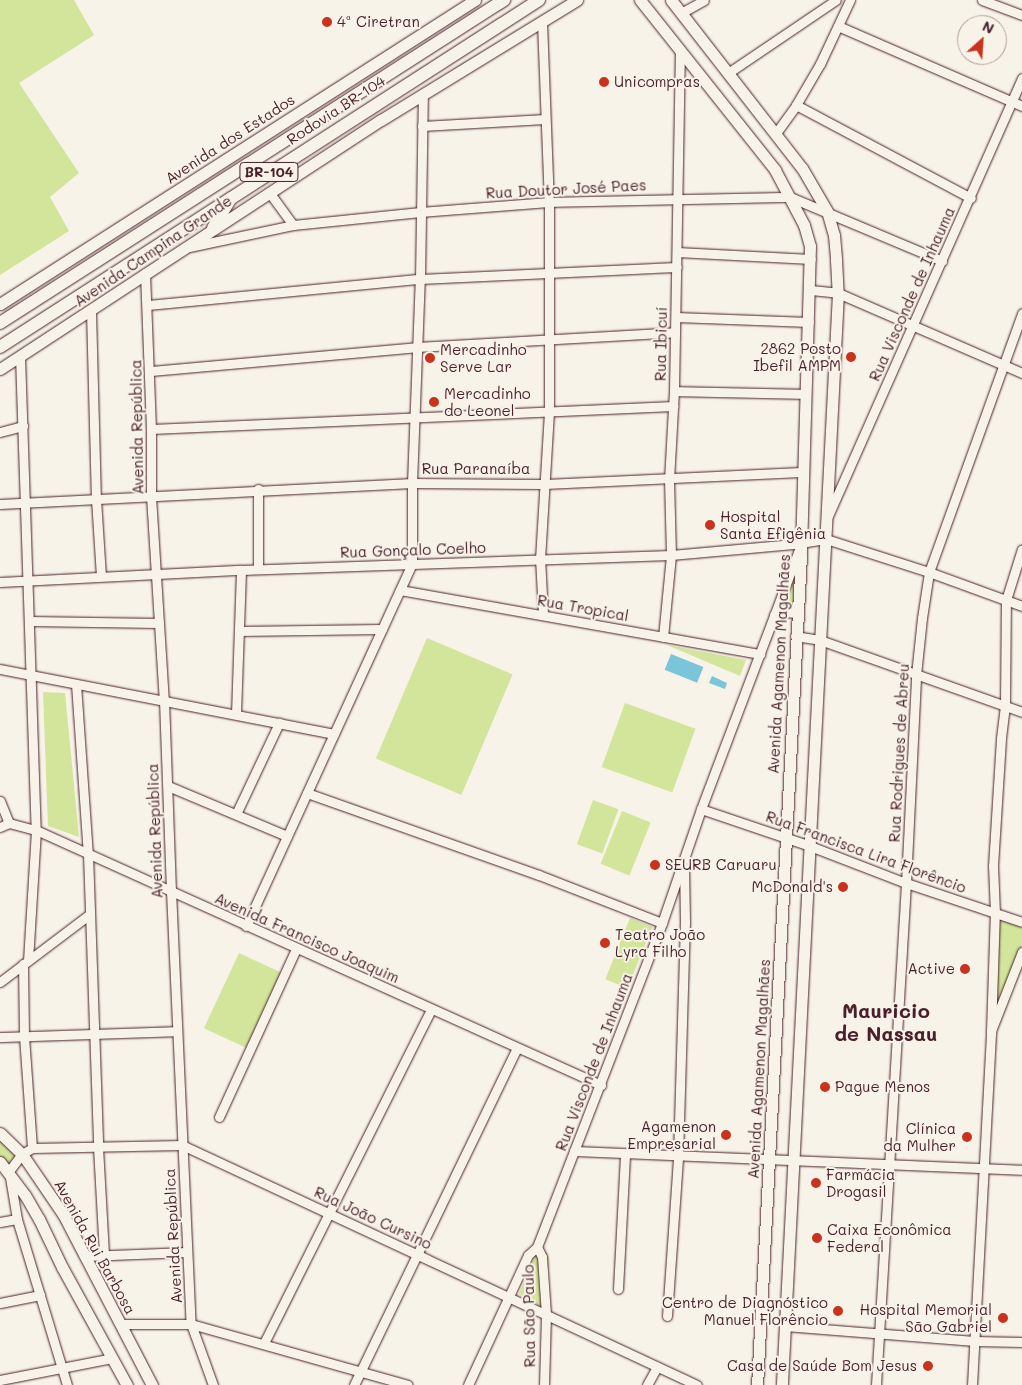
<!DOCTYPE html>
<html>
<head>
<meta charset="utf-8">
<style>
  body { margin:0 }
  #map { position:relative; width:1022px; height:1385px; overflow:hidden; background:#f7f3e8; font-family:Mali,sans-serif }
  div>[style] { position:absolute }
  .green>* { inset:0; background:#d2e59a; transform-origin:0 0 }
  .water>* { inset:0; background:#7bc5db; transform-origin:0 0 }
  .roads { filter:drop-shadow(0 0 1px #4a1f2b) drop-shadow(0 0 1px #4a1f2b) }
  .minor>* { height:9px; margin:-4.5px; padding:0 4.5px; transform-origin:4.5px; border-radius:4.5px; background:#f7f3e8 }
  .major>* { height:11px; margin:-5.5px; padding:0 5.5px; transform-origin:5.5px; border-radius:5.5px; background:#f7f3e8 }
  .highway>* { height:12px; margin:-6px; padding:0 6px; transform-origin:6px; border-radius:6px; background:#f7f3e8 }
  .dots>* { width:14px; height:14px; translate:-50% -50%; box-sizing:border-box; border:2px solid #f7f3e8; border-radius:50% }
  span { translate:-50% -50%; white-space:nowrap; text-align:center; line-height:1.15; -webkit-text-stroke:4px #f7f3e8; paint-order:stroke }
  .shield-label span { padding:1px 4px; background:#f7f3e8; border:1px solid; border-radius:4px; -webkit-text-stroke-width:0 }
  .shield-label { font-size:14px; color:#4a1f2b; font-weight:700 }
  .poi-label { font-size:15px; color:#4a1f2b }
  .left { translate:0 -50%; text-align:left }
  .right { translate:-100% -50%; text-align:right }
  .street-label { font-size:15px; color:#4a1f2b }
  .district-label { font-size:20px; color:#4a1f2b; font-weight:700 }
  .north { position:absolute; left:957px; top:15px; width:50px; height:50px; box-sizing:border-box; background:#f7f3e8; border:1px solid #b29e9c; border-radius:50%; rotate:26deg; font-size:14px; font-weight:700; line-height:20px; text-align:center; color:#4a1f2b }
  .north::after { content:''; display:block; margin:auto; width:18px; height:22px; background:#c8321e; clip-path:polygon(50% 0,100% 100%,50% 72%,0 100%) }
</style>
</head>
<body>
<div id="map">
  <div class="green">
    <div style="clip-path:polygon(0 0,74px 0,94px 35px,19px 83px,79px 173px,50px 197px,69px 231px,0 275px)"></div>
    <div style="clip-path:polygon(795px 569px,793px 608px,783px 606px)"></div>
    <div style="left:427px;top:638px;width:93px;height:131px;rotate:23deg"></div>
    <div style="clip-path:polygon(667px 645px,746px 660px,740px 676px)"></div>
    <div style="clip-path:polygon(43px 692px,65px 693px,79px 837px,48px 826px)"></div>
    <div style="left:625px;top:703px;width:75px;height:68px;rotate:20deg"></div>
    <div style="left:593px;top:800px;width:27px;height:47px;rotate:20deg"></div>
    <div style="left:622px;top:811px;width:31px;height:57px;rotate:22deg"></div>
    <div style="clip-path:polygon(996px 914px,1022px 924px,1022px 947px,995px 1009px)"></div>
    <div style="left:630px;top:918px;width:24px;height:66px;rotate:22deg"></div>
    <div style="left:239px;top:953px;width:47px;height:83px;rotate:25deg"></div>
    <div style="clip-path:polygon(0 1139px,18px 1155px,8px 1166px,0 1159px)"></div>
    <div style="clip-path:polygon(541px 1251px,546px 1252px,549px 1258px,546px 1300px,541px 1307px,519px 1294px,535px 1255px)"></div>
  </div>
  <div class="water">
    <div style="left:671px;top:654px;width:35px;height:17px;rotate:22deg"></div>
    <div style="clip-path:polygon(712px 676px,727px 683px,725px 689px,709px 683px)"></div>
  </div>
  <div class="roads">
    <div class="minor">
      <div style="left:982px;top:0;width:43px;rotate:20.6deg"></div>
      <div style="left:681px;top:13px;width:26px;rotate:-29deg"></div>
      <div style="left:542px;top:22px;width:180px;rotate:87.8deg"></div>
      <div style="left:549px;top:202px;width:210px;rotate:90deg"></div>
      <div style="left:549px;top:412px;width:146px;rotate:93.5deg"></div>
      <div style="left:540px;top:558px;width:56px;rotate:86.9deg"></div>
      <div style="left:838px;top:26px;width:201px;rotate:23.5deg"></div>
      <div style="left:728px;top:73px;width:130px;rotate:-34.1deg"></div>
      <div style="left:796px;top:105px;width:198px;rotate:28deg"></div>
      <div style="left:422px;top:126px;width:123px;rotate:-3.3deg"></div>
      <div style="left:776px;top:133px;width:34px;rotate:-54deg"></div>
      <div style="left:796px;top:105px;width:48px;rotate:-59.7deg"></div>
      <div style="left:820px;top:64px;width:71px;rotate:-64.9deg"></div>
      <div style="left:269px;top:192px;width:41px;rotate:54deg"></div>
      <div style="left:189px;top:247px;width:106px;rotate:-11.9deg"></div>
      <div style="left:293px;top:225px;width:128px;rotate:-5.8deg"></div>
      <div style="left:420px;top:212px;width:129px;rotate:-4.4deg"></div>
      <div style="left:549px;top:202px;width:241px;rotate:-1.2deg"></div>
      <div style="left:790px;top:197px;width:165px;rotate:22.8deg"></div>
      <div style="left:677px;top:252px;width:134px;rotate:3deg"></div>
      <div style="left:145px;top:273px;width:156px;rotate:87.8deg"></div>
      <div style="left:151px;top:429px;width:67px;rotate:90deg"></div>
      <div style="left:151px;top:496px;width:204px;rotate:86.4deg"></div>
      <div style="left:164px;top:700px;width:191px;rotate:87.9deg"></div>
      <div style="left:171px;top:891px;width:433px;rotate:87.4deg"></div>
      <div style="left:191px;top:1324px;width:65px;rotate:70.2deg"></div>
      <div style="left:811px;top:290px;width:27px;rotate:6deg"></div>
      <div style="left:838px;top:293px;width:201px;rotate:23.5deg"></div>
      <div style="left:148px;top:305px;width:273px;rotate:-5.5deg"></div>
      <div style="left:420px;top:279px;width:257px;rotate:-2.7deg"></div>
      <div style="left:91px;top:311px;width:188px;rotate:88.5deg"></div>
      <div style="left:96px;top:499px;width:77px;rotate:86.3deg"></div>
      <div style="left:676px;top:317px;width:133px;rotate:2.2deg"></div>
      <div style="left:20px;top:356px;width:474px;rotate:88.1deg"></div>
      <div style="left:36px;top:830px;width:129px;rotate:93.5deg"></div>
      <div style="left:150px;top:371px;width:268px;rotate:-5.1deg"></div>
      <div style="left:417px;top:347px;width:258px;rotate:-3.3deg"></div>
      <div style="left:674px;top:391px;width:131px;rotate:1.3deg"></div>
      <div style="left:151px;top:429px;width:523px;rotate:-2.52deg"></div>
      <div style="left:0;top:432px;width:24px;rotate:-15deg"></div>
      <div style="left:258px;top:489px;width:80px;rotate:90deg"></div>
      <div style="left:0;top:504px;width:413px;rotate:-2.9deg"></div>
      <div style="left:412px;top:483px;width:132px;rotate:0.4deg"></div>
      <div style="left:544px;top:484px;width:258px;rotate:-2.7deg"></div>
      <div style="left:828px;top:516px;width:479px;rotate:-66.1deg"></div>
      <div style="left:0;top:582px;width:241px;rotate:-2.9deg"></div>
      <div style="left:241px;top:570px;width:430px;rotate:-2deg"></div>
      <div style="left:671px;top:555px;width:123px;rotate:-5.1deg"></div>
      <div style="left:794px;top:544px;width:32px;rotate:-9deg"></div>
      <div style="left:826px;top:539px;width:108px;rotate:17.8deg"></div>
      <div style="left:929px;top:572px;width:99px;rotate:20.1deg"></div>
      <div style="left:400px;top:590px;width:366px;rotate:10.1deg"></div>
      <div style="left:29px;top:621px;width:129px;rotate:0.9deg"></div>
      <div style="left:239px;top:631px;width:143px;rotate:-0.8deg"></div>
      <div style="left:795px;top:636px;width:25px;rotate:9deg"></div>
      <div style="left:820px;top:640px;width:214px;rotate:19.6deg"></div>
      <div style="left:663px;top:637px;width:82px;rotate:-84.4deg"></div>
      <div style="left:671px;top:555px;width:75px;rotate:-91.5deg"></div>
      <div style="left:669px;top:480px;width:89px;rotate:-86.8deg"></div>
      <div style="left:674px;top:391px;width:340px;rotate:-89deg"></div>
      <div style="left:0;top:669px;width:340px;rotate:11deg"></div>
      <div style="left:76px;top:684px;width:170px;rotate:86deg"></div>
      <div style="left:88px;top:854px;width:293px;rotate:88deg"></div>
      <div style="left:98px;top:1147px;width:107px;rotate:86.8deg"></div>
      <div style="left:236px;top:714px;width:144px;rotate:-88deg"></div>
      <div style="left:168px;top:786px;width:129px;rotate:22.8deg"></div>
      <div style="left:307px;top:793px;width:246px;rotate:19.5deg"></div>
      <div style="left:539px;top:875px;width:132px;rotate:21.3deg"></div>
      <div style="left:0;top:801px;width:24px;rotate:68deg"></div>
      <div style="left:701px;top:809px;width:115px;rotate:18.7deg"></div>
      <div style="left:810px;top:846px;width:103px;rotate:21.1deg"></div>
      <div style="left:906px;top:883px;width:122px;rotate:18.6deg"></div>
      <div style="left:236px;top:814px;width:101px;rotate:-64.7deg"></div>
      <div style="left:0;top:827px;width:10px;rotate:-24deg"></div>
      <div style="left:9px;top:823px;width:28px;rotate:15deg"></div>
      <div style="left:36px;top:830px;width:620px;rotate:24.29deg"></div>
      <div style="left:246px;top:926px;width:398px;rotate:-65.4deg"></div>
      <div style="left:412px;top:564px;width:81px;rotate:-90deg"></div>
      <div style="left:412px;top:483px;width:204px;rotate:-87.8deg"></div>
      <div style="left:420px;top:279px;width:185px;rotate:-89.1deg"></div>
      <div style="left:23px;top:964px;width:72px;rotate:89.2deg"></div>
      <div style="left:24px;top:1036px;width:112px;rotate:85.9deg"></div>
      <div style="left:0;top:982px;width:113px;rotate:-37.1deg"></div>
      <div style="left:991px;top:1031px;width:118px;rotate:-88.1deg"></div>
      <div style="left:995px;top:913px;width:47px;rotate:-92.4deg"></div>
      <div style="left:993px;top:866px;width:128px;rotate:-86.4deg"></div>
      <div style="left:1001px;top:738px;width:32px;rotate:-83deg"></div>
      <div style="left:1005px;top:706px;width:106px;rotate:-89.5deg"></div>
      <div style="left:1006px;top:600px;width:53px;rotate:-72.6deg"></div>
      <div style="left:0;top:1037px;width:177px;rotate:-1.9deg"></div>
      <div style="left:219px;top:1117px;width:185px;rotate:-65.4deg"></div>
      <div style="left:574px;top:1151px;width:448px;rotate:2.4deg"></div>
      <div style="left:0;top:1222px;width:17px;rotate:-10deg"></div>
      <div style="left:537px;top:1247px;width:11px;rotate:63deg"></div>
      <div style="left:542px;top:1257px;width:57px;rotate:86deg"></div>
      <div style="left:546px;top:1314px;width:71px;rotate:91.6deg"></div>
      <div style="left:86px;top:1256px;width:101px;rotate:-2.3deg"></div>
      <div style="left:618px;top:1289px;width:135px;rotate:-87deg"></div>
      <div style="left:0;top:1303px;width:41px;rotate:-11.3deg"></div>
      <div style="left:667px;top:1316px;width:159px;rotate:-86deg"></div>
      <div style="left:678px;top:1157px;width:235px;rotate:-88.3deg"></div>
      <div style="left:685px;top:922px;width:55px;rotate:-91deg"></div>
      <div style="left:120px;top:1324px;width:71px"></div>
      <div style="left:191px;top:1324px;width:225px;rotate:15.7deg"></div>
      <div style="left:785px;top:1326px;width:190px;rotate:4.5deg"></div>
      <div style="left:974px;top:1341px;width:48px;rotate:1.2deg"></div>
      <div style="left:264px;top:1343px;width:373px;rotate:-63.4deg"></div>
      <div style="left:0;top:1380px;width:114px;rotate:-11.1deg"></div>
      <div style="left:67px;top:1385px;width:173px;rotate:-106.8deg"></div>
      <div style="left:17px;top:1219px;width:49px;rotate:-99.5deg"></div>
      <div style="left:9px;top:1171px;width:21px;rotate:-53deg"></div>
      <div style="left:22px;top:1154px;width:12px;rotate:-31deg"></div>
      <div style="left:32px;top:1148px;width:150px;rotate:-1.1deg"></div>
      <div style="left:182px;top:1145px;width:568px;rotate:24.99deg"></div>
      <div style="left:354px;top:1385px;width:374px;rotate:-64.2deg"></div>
      <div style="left:468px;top:1385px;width:143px;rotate:-65.2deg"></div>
      <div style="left:528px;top:1255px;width:12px;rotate:-42deg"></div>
      <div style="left:537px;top:1247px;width:347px;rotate:-68.9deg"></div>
      <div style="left:662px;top:923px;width:120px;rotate:-71.1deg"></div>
      <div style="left:701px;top:809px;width:277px;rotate:-69.3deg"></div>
      <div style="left:647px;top:1385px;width:21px;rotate:-61deg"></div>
      <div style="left:876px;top:1385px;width:503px;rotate:-86.58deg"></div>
      <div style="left:906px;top:883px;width:208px;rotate:-87.2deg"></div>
      <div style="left:916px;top:675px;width:57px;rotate:-84deg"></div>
      <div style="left:922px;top:618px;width:47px;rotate:-81.3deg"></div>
      <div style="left:929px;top:572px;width:275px;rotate:-70.2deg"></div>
      <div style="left:972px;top:1385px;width:355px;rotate:-86.9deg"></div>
      <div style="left:991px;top:1031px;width:85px;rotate:-68.6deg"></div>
    </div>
    <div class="major">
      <div style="left:640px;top:0;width:217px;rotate:51.5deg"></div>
      <div style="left:775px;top:170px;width:62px;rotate:62.2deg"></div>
      <div style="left:804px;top:225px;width:22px;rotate:74deg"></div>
      <div style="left:810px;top:246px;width:309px;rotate:91.7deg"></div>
      <div style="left:801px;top:555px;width:831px;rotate:93.03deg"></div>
      <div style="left:671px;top:0;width:213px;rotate:52.1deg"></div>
      <div style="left:802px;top:168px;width:50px;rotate:59.8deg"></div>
      <div style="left:827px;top:211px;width:25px;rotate:74deg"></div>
      <div style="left:834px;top:235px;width:25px;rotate:85deg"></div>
      <div style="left:836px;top:260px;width:33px;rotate:87deg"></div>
      <div style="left:838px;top:293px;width:1093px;rotate:92.94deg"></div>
      <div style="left:0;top:304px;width:564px;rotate:-32.62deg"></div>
      <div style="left:0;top:369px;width:455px;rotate:-33.2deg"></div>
      <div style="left:381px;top:120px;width:230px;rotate:-31.5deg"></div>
      <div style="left:775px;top:615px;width:10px;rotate:-24deg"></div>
      <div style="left:784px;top:611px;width:13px;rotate:4deg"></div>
      <div style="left:0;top:1133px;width:30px;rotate:44deg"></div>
      <div style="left:22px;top:1154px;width:73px;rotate:55.7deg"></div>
      <div style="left:63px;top:1214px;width:193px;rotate:62.5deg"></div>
      <div style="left:0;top:1162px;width:41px;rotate:52.9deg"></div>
      <div style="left:25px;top:1195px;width:28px;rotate:60deg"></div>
      <div style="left:39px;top:1219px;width:53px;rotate:64.4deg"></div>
      <div style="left:62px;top:1267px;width:135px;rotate:61.2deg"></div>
    </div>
    <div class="highway">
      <div style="left:213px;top:228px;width:35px;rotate:-59deg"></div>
      <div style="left:0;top:323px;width:599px;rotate:-32.65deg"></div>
      <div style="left:0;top:347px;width:641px;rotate:-32.77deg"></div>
    </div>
  </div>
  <div class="dots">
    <div style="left:327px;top:22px;background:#c8321e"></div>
    <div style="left:604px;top:82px;background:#c8321e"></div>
    <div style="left:851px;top:357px;background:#c8321e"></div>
    <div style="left:430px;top:358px;background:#c8321e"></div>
    <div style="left:434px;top:402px;background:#c8321e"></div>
    <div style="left:710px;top:525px;background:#c8321e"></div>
    <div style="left:655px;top:865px;background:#c8321e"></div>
    <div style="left:843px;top:887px;background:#c8321e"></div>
    <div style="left:605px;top:943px;background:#c8321e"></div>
    <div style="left:965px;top:969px;background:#c8321e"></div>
    <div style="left:825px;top:1087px;background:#c8321e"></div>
    <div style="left:726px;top:1135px;background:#c8321e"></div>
    <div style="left:967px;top:1137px;background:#c8321e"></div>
    <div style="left:816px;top:1183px;background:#c8321e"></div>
    <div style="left:817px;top:1238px;background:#c8321e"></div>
    <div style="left:838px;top:1311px;background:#c8321e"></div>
    <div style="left:1003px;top:1318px;background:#c8321e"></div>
    <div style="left:928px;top:1366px;background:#c8321e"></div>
  </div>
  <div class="shield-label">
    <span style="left:269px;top:172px">BR-104</span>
  </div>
  <div class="poi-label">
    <span class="left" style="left:337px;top:22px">4ª Ciretran</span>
    <span class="left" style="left:614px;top:82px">Unicompras</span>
    <span class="right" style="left:841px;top:357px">2862 Posto<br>Ibefil AMPM</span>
    <span class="left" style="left:440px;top:358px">Mercadinho<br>Serve Lar</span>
    <span class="left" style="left:444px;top:402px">Mercadinho<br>do Leonel</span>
    <span class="left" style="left:720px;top:525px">Hospital<br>Santa Efigênia</span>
    <span class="left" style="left:665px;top:865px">SEURB Caruaru</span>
    <span class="right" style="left:833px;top:887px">McDonald's</span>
    <span class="left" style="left:615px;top:943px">Teatro João<br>Lyra Filho</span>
    <span class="right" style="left:955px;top:969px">Active</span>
    <span class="left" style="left:835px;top:1087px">Pague Menos</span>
    <span class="right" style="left:716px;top:1135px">Agamenon<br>Empresarial</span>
    <span class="right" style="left:956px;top:1137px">Clínica<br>da Mulher</span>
    <span class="left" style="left:826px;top:1183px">Farmácia<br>Drogasil</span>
    <span class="left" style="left:827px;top:1238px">Caixa Econômica<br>Federal</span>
    <span class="right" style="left:828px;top:1311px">Centro de Diagnóstico<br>Manuel Florêncio</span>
    <span class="right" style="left:992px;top:1318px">Hospital Memorial<br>São Gabriel</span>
    <span class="right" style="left:917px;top:1366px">Casa de Saúde Bom Jesus</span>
  </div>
  <div class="street-label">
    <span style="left:336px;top:110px;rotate:-33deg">Rodovia BR-104</span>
    <span style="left:230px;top:139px;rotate:-33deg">Avenida dos Estados</span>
    <span style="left:566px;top:189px;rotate:-3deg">Rua Doutor José Paes</span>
    <span style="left:153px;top:251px;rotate:-34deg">Avenida Campina Grande</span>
    <span style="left:912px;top:294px;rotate:-66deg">Rua Visconde de Inhauma</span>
    <span style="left:661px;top:344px;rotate:-89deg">Rua Ibicuí</span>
    <span style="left:137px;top:427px;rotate:-91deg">Avenida República</span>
    <span style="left:476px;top:469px">Rua Paranaíba</span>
    <span style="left:413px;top:550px;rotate:-2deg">Rua Gonçalo Coelho</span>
    <span style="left:583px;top:608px;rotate:10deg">Rua Tropical</span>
    <span style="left:779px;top:664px;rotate:-87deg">Avenida Agamenon Magalhães</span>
    <span style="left:899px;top:753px;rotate:-87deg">Rua Rodrigues de Abreu</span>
    <span style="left:155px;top:831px;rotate:-92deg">Avenida República</span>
    <span style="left:866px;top:852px;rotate:20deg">Rua Francisca Lira Florêncio</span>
    <span style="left:307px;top:938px;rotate:24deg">Avenida Francisco Joaquim</span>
    <span style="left:594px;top:1062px;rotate:-69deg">Rua Visconde de Inhauma</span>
    <span style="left:759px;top:1069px;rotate:-87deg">Avenida Agamenon Magalhães</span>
    <span style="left:373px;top:1218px;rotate:25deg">Rua João Cursino</span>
    <span style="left:173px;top:1236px;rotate:-93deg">Avenida República</span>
    <span style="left:95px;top:1247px;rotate:61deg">Avenida Rui Barbosa</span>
    <span style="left:529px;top:1316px;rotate:-91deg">Rua São Paulo</span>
  </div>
  <div class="district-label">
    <span style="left:886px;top:1022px">Mauricio<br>de Nassau</span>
  </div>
  <div class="north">N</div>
</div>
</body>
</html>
